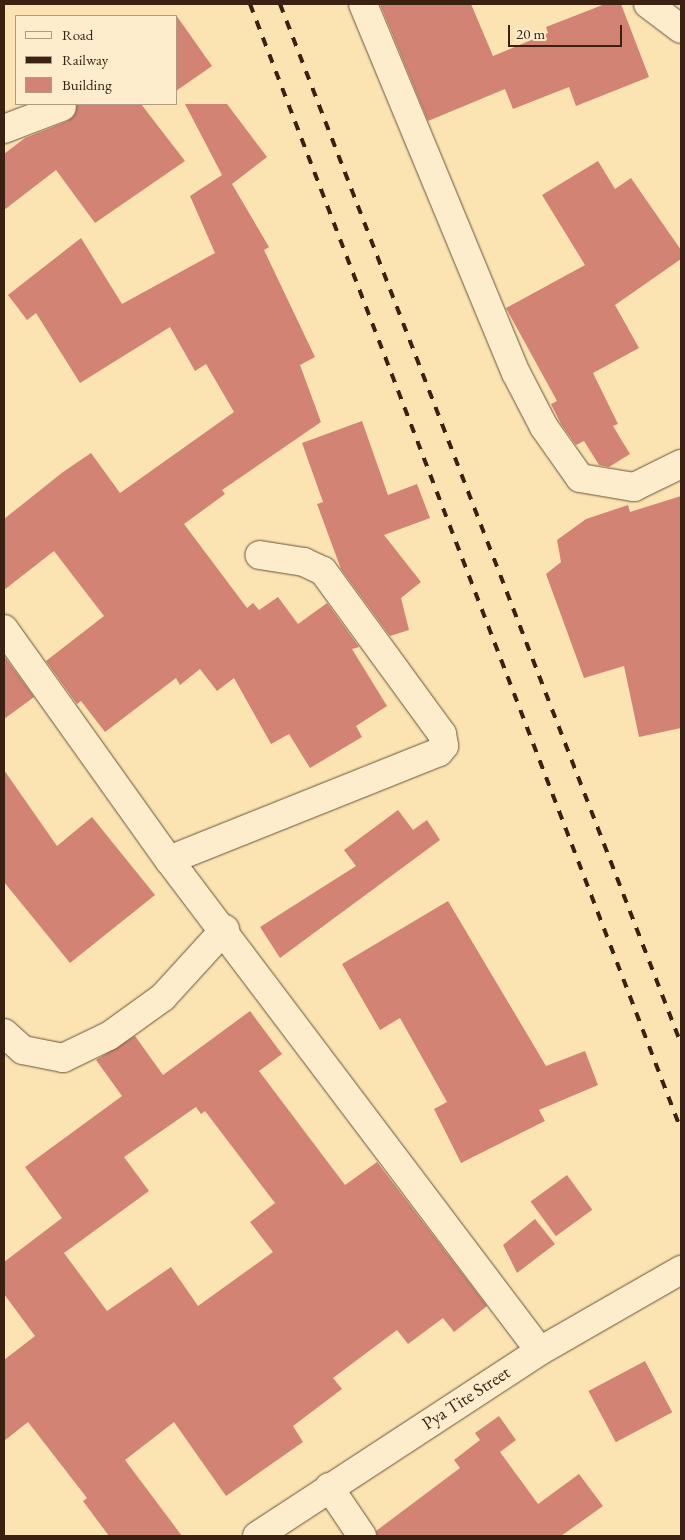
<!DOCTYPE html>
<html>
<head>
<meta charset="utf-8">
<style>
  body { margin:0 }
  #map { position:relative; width:685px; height:1540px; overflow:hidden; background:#fce4b2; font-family:"EB Garamond",serif }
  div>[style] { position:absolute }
  .building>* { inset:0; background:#d28373; transform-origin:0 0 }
  .roads { filter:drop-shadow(0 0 1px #6a5239) drop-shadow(0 0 1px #6a5239) }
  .street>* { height:28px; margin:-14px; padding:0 14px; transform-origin:14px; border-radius:14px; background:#fdedcd }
  .secondary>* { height:28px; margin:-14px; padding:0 14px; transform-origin:14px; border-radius:14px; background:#fdedcd }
  .rail>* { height:4px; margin-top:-2px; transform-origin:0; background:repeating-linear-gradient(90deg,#3a2111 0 9px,transparent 0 18px) }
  span { translate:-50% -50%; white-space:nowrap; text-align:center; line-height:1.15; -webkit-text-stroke:4px #fdedcd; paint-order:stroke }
  .street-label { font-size:18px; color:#3a2111 }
  .frame { position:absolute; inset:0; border:5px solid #3a2111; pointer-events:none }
  .legend { position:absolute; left:15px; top:15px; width:162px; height:90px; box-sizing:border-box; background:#fdedcd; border:1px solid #af9b82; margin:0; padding:6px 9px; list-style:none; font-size:15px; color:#3a2111 }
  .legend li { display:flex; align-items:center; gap:10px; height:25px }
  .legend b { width:25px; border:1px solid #af9b82 }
  .scale { position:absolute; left:508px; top:25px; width:114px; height:22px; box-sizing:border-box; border:2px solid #3a2111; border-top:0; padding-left:6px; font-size:15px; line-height:18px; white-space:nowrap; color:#3a2111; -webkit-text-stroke:4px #fdedcd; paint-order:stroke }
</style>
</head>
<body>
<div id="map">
  <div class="building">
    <div style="clip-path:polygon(380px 4px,471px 4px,493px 56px,548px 33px,546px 27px,605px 4px,621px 4px,649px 77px,576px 106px,569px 87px,513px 109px,505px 89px,428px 121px)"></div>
    <div style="clip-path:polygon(176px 15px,212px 66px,176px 91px)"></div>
    <div style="clip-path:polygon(77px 104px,141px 104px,185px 161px,95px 223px,56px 170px,4px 210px,4px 154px,25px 138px,68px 121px)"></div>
    <div style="clip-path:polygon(185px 104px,227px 104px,267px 157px,232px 184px,269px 247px,264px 250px,315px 357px,300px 365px,321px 422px,222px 490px,225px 494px,184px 524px,247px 608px,253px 603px,259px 610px,278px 597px,298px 624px,327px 603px,359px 647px,352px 649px,387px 706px,356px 726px,362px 737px,310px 768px,289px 734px,271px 744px,234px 678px,217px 691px,200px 669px,180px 685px,176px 678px,105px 732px,81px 701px,77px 704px,46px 661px,104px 616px,54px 551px,4px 590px,4px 519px,63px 472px,91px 453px,120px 493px,234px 412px,206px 364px,195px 371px,170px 327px,80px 383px,36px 313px,27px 320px,8px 295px,81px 238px,122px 304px,215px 253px,190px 196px,222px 175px)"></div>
    <div style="clip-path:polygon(598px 161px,615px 189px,631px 178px,681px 250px,681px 259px,615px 305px,639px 348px,593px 373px,618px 424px,613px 426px,630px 454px,609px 467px,599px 465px,584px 441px,576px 445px,561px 424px,551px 404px,557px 401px,506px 308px,585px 265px,542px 195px)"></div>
    <div style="clip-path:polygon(362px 421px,388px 495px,417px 484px,430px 518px,384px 535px,421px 582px,401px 598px,409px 630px,390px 636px,341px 569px,317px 504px,323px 502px,302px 443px)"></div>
    <div style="clip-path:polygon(681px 496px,681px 728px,639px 737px,624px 666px,584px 678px,546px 574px,561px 562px,557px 540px,586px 519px,628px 505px,630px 512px)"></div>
    <div style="clip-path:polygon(4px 656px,34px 697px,4px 719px)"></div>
    <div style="clip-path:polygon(4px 770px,57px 846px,92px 817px,155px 895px,70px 963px,4px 882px)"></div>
    <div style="clip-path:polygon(398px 810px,413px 830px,427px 820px,440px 840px,280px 958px,260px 927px,356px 866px,344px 850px)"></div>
    <div style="clip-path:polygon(448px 901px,546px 1066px,585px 1051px,598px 1085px,539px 1110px,545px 1121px,461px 1163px,434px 1109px,447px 1102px,400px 1018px,380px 1030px,342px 964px)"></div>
    <div style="clip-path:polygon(evenodd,250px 1011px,282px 1054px,259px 1071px,345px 1185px,377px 1162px,487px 1306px,454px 1332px,443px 1318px,408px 1344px,397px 1330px,333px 1378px,342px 1389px,293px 1426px,303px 1442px,226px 1496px,174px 1422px,125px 1460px,182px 1536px,109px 1536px,83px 1501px,87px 1498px,28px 1422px,4px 1441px,4px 1360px,35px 1336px,4px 1294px,4px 1262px,62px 1218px,25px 1167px,122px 1096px,96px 1060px,135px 1036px,163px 1075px,250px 1011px,196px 1107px,201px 1114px,205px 1111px,275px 1203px,250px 1222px,273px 1252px,198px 1306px,171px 1267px,107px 1311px,64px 1253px,149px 1191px,124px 1157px,196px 1107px)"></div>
    <div style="left:567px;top:1175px;width:43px;height:45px;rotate:54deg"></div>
    <div style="clip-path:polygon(535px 1219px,555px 1244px,517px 1273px,503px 1245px)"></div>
    <div style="left:645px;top:1361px;width:58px;height:64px;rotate:62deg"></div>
    <div style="clip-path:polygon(499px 1416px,516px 1440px,500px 1452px,538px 1504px,579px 1474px,603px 1506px,561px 1536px,377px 1536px,376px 1531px,460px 1468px,454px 1460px,480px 1440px,475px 1433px)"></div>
  </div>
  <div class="roads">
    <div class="street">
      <div style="left:363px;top:4px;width:399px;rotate:67.5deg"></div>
      <div style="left:516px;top:373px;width:61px;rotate:62.6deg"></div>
      <div style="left:544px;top:427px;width:62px;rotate:54.8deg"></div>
      <div style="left:580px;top:478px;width:55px;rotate:9.5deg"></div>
      <div style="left:634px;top:487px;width:52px;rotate:-26.1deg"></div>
      <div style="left:648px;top:4px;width:41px;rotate:37.1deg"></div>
      <div style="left:4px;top:129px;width:62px;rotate:-20.8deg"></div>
      <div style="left:4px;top:629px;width:284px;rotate:54.5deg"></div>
      <div style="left:169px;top:860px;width:615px;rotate:52.93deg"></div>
      <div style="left:169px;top:860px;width:291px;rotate:-21.8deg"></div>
      <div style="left:439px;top:752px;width:8px;rotate:-50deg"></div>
      <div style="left:444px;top:746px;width:12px;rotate:-99deg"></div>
      <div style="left:442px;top:734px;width:202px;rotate:-126.1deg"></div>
      <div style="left:323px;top:571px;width:21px;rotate:-155deg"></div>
      <div style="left:304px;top:562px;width:45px;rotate:-171deg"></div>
      <div style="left:4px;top:1033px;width:25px;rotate:42deg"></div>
      <div style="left:23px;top:1050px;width:41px;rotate:11.3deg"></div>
      <div style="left:63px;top:1058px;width:51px;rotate:-25.6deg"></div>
      <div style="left:109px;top:1036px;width:67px;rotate:-35.8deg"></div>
      <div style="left:163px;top:997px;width:92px;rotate:-47.6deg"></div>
      <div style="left:329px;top:1487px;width:59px;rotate:56deg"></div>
    </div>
    <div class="secondary">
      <div style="left:257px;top:1536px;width:338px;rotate:-33.2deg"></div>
      <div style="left:540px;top:1351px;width:163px;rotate:-29.9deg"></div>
    </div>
  </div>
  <div class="rail">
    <div style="left:250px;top:4px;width:1206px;rotate:69.05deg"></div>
    <div style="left:280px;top:4px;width:1115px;rotate:68.91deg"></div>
  </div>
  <div class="street-label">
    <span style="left:466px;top:1398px;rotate:-33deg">Pya Tite Street</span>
  </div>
  <div class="frame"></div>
  <ul class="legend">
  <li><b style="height:6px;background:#fdedcd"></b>Road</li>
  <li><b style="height:6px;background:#3a2111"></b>Railway</li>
  <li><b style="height:14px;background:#d28373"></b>Building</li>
  </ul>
  <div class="scale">20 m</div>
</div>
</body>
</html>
